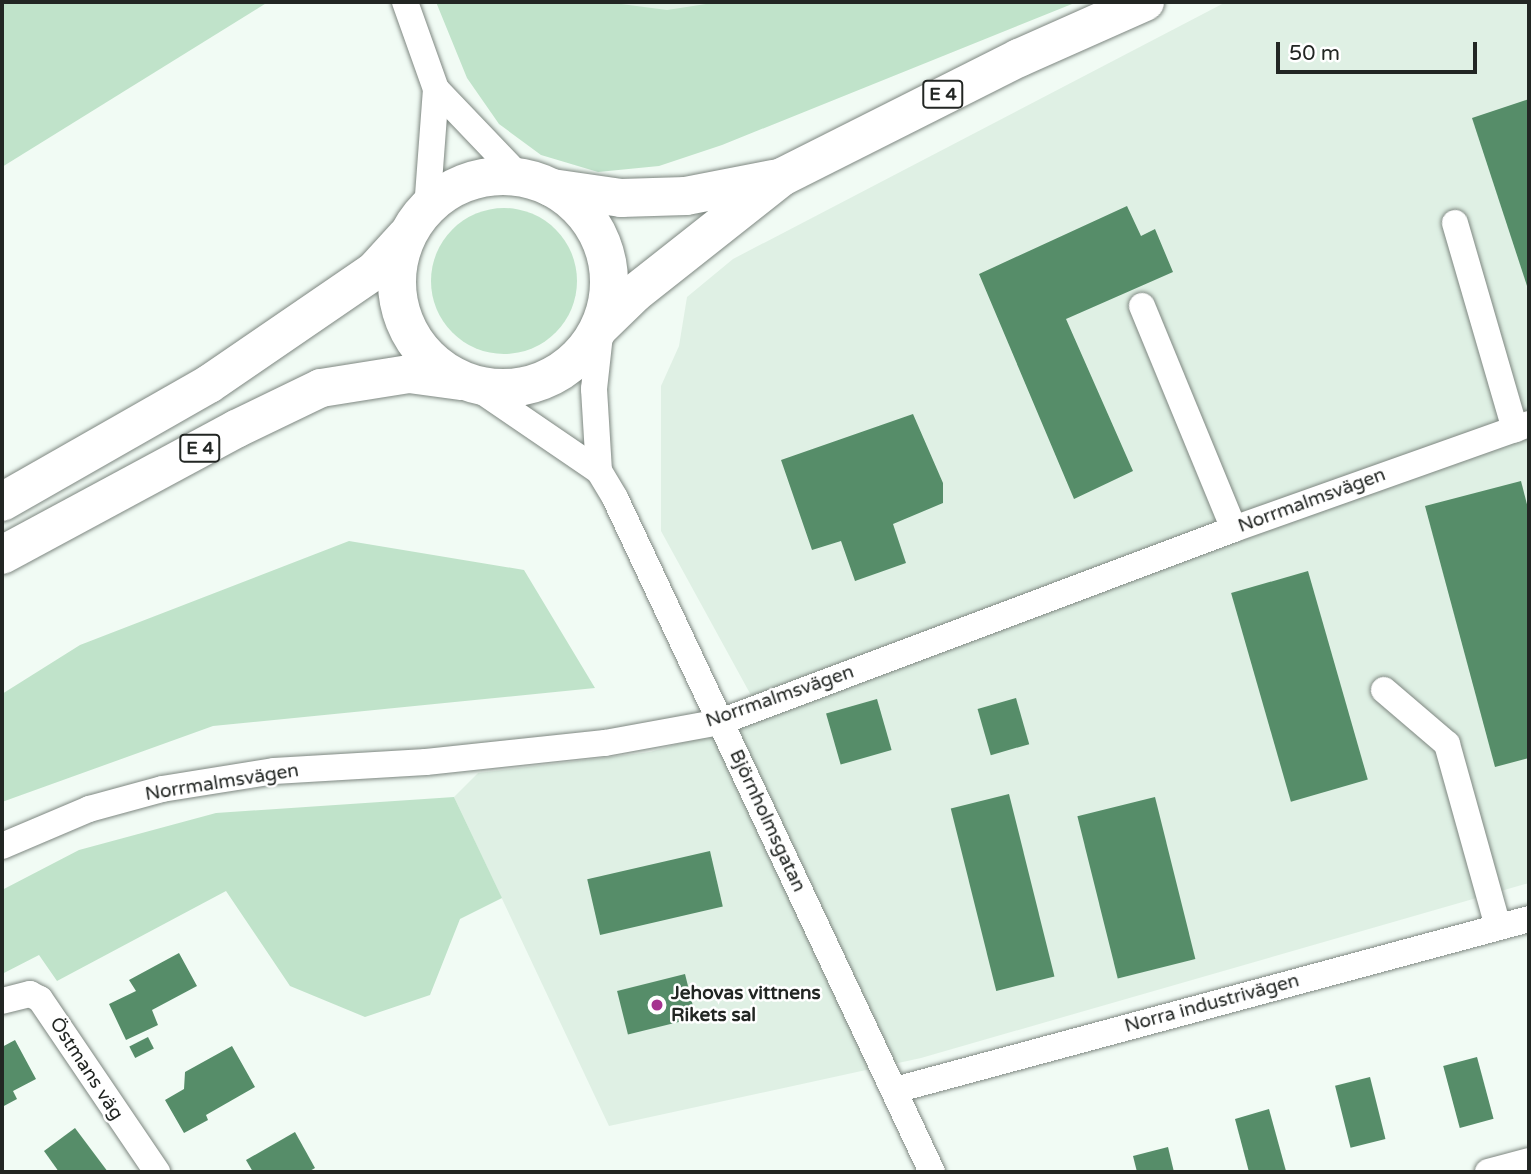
<!DOCTYPE html>
<html>
<head>
<meta charset="utf-8">
<style>
  body { margin:0 }
  #map { position:relative; width:1531px; height:1174px; overflow:hidden; background:#f1fbf4; font-family:"Varela Round",sans-serif }
  div>[style] { position:absolute }
  .built>* { inset:0; background:#dff0e4 }
  .green>* { inset:0; background:#c0e3ca }
  .round { border-radius:50% }
  .building>* { inset:0; background:#568d69; transform-origin:0 0 }
  .roads { filter:drop-shadow(0 0 2px #7e8781) drop-shadow(0 0 2px #7e8781) }
  .minor>* { height:26px; margin:-13px; padding:0 13px; transform-origin:13px; border-radius:13px; background:#fff }
  .highway>* { height:38px; margin:-19px; padding:0 19px; transform-origin:19px; border-radius:19px; background:#fff }
  .highway>.ring { margin:-19px; padding:0; box-sizing:content-box; background:none; border:38px solid #fff; border-radius:50% }
  .dots>* { width:19px; height:19px; translate:-50% -50%; box-sizing:border-box; border:4px solid #fff; border-radius:50% }
  span { translate:-50% -50%; white-space:nowrap; text-align:center; line-height:1.15; -webkit-text-stroke:5px #fff; paint-order:stroke }
  .shield-label span { padding:2px 5px; background:#fff; border:2px solid; border-radius:5px; -webkit-text-stroke-width:0 }
  .shield-label { font-size:18px; color:#222623; font-weight:700 }
  .street-label { font-size:19px; color:#222623 }
  .poi-label { font-size:19px; color:#222623; font-weight:700 }
  .left { translate:0 -50%; text-align:left }
  .frame { position:absolute; inset:0; border:4px solid #222623; pointer-events:none }
  .scale { position:absolute; left:1276px; top:42px; width:201px; height:32px; box-sizing:border-box; border:4px solid #222623; border-top:0; padding-left:9px; font-size:21px; line-height:24px; white-space:nowrap; color:#222623; -webkit-text-stroke:5px #fff; paint-order:stroke }
</style>
</head>
<body>
<div id="map">
  <div class="built">
    <div style="clip-path:polygon(588px 2px,759px 2px,667px 14px)"></div>
    <div style="clip-path:polygon(1226px 2px,1529px 2px,1529px 883px,921px 1058px,609px 1126px,454px 797px,478px 773px,650px 752px,764px 719px,661px 531px,661px 386px,679px 346px,687px 297px,733px 259px)"></div>
  </div>
  <div class="green">
    <div style="clip-path:polygon(2px 2px,268px 2px,2px 167px)"></div>
    <div style="clip-path:polygon(436px 2px,606px 2px,667px 10px,719px 2px,1077px 2px,722px 145px,659px 166px,598px 172px,541px 155px,499px 124px,467px 78px)"></div>
    <div class="round" style="left:431px;top:208px;width:146px;height:146px"></div>
    <div style="clip-path:polygon(349px 541px,524px 570px,595px 688px,213px 726px,2px 802px,2px 694px,80px 645px)"></div>
    <div style="clip-path:polygon(454px 797px,502px 898px,460px 919px,430px 995px,365px 1017px,290px 986px,226px 891px,57px 981px,39px 955px,2px 974px,2px 890px,79px 850px,216px 813px)"></div>
  </div>
  <div class="building">
    <div style="clip-path:polygon(1529px 99px,1529px 292px,1472px 118px)"></div>
    <div style="clip-path:polygon(1127px 206px,1141px 236px,1155px 229px,1173px 272px,1066px 319px,1133px 471px,1074px 499px,979px 274px)"></div>
    <div style="clip-path:polygon(913px 414px,943px 483px,943px 503px,893px 524px,906px 563px,855px 581px,841px 541px,812px 550px,781px 460px)"></div>
    <div style="clip-path:polygon(1521px 481px,1529px 512px,1529px 758px,1495px 767px,1425px 506px)"></div>
    <div style="left:1308px;top:571px;width:217px;height:80px;rotate:74deg"></div>
    <div style="left:1016px;top:698px;width:48px;height:40px;rotate:74deg"></div>
    <div style="left:877px;top:699px;width:53px;height:53px;rotate:74deg"></div>
    <div style="left:1009px;top:794px;width:188px;height:60px;rotate:76deg"></div>
    <div style="left:1155px;top:797px;width:167px;height:80px;rotate:76deg"></div>
    <div style="left:710px;top:851px;width:57px;height:126px;rotate:77deg"></div>
    <div style="clip-path:polygon(179px 953px,197px 986px,152px 1010px,158px 1025px,126px 1040px,109px 1004px,136px 991px,129px 980px)"></div>
    <div style="left:685px;top:974px;width:45px;height:70px;rotate:76deg"></div>
    <div style="left:148px;top:1037px;width:13px;height:21px;rotate:63deg"></div>
    <div style="clip-path:polygon(15px 1040px,36px 1079px,13px 1091px,17px 1099px,2px 1107px,2px 1047px)"></div>
    <div style="clip-path:polygon(232px 1046px,255px 1087px,206px 1115px,208px 1120px,184px 1133px,165px 1100px,184px 1089px,185px 1072px)"></div>
    <div style="left:1477px;top:1057px;width:64px;height:35px;rotate:75deg"></div>
    <div style="left:1370px;top:1077px;width:64px;height:36px;rotate:76deg"></div>
    <div style="clip-path:polygon(1269px 1109px,1286px 1171px,1249px 1172px,1235px 1119px)"></div>
    <div style="clip-path:polygon(75px 1128px,108px 1172px,59px 1172px,44px 1151px)"></div>
    <div style="clip-path:polygon(295px 1132px,315px 1168px,308px 1172px,253px 1172px,246px 1160px)"></div>
    <div style="clip-path:polygon(1168px 1147px,1174px 1172px,1137px 1172px,1133px 1156px)"></div>
  </div>
  <div class="roads">
    <div class="minor">
      <div style="left:405px;top:2px;width:92px;rotate:70.4deg"></div>
      <div style="left:436px;top:89px;width:119px;rotate:94.3deg"></div>
      <div style="left:436px;top:89px;width:120px;rotate:46.3deg"></div>
      <div style="left:1455px;top:223px;width:215px;rotate:73.8deg"></div>
      <div style="left:1142px;top:306px;width:241px;rotate:67.6deg"></div>
      <div style="left:470px;top:383px;width:156px;rotate:34.3deg"></div>
      <div style="left:599px;top:471px;width:31px;rotate:59deg"></div>
      <div style="left:615px;top:498px;width:745px;rotate:64.81deg"></div>
      <div style="left:599px;top:471px;width:82px;rotate:-93.5deg"></div>
      <div style="left:594px;top:389px;width:63px;rotate:-83.7deg"></div>
      <div style="left:1384px;top:690px;width:83px;rotate:40.6deg"></div>
      <div style="left:1447px;top:744px;width:190px;rotate:74.4deg"></div>
      <div style="left:2px;top:846px;width:95px;rotate:-23deg"></div>
      <div style="left:89px;top:809px;width:76px;rotate:-15.3deg"></div>
      <div style="left:162px;top:789px;width:113px;rotate:-9.1deg"></div>
      <div style="left:274px;top:771px;width:152px;rotate:-3.4deg"></div>
      <div style="left:426px;top:762px;width:180px;rotate:-6.1deg"></div>
      <div style="left:605px;top:743px;width:117px;rotate:-10.3deg"></div>
      <div style="left:720px;top:722px;width:549px;rotate:-20.58deg"></div>
      <div style="left:1234px;top:529px;width:313px;rotate:-19.6deg"></div>
      <div style="left:2px;top:1001px;width:29px;rotate:-14deg"></div>
      <div style="left:30px;top:994px;width:11px;rotate:27deg"></div>
      <div style="left:40px;top:999px;width:209px;rotate:55.9deg"></div>
      <div style="left:895px;top:1090px;width:657px;rotate:-15.09deg"></div>
      <div style="left:1488px;top:1172px;width:42px;rotate:-15deg"></div>
    </div>
    <div class="highway">
      <div class="ring" style="left:397px;top:176px;width:174px;height:174px"></div>
      <div style="left:552px;top:188px;width:70px;rotate:8.2deg"></div>
      <div style="left:621px;top:198px;width:65px;rotate:-1.8deg"></div>
      <div style="left:686px;top:196px;width:89px;rotate:-11.1deg"></div>
      <div style="left:601px;top:326px;width:47px;rotate:-44.1deg"></div>
      <div style="left:635px;top:293px;width:187px;rotate:-38.3deg"></div>
      <div style="left:782px;top:177px;width:265px;rotate:-26.7deg"></div>
      <div style="left:1019px;top:58px;width:138px;rotate:-24deg"></div>
      <div style="left:2px;top:502px;width:238px;rotate:-29.7deg"></div>
      <div style="left:209px;top:384px;width:200px;rotate:-34.4deg"></div>
      <div style="left:374px;top:271px;width:47px;rotate:-47.6deg"></div>
      <div style="left:2px;top:555px;width:266px;rotate:-28.3deg"></div>
      <div style="left:236px;top:429px;width:94px;rotate:-25.8deg"></div>
      <div style="left:321px;top:388px;width:89px;rotate:-9deg"></div>
      <div style="left:409px;top:374px;width:52px;rotate:7.7deg"></div>
    </div>
  </div>
  <div class="dots">
    <div style="left:657px;top:1005px;background:#a5338f"></div>
  </div>
  <div class="shield-label">
    <span style="left:943px;top:94px">E 4</span>
    <span style="left:200px;top:448px">E 4</span>
  </div>
  <div class="street-label">
    <span style="left:1312px;top:501px;rotate:-20deg">Norrmalmsvägen</span>
    <span style="left:780px;top:697px;rotate:-19deg">Norrmalmsvägen</span>
    <span style="left:222px;top:783px;rotate:-9deg">Norrmalmsvägen</span>
    <span style="left:767px;top:821px;rotate:65deg">Björnholmsgatan</span>
    <span style="left:1212px;top:1004px;rotate:-15deg">Norra industrivägen</span>
    <span style="left:86px;top:1069px;rotate:57deg">Östmans väg</span>
  </div>
  <div class="poi-label">
    <span class="left" style="left:671px;top:1005px">Jehovas vittnens<br>Rikets sal</span>
  </div>
  <div class="frame"></div>
  <div class="scale">50 m</div>
</div>
</body>
</html>
